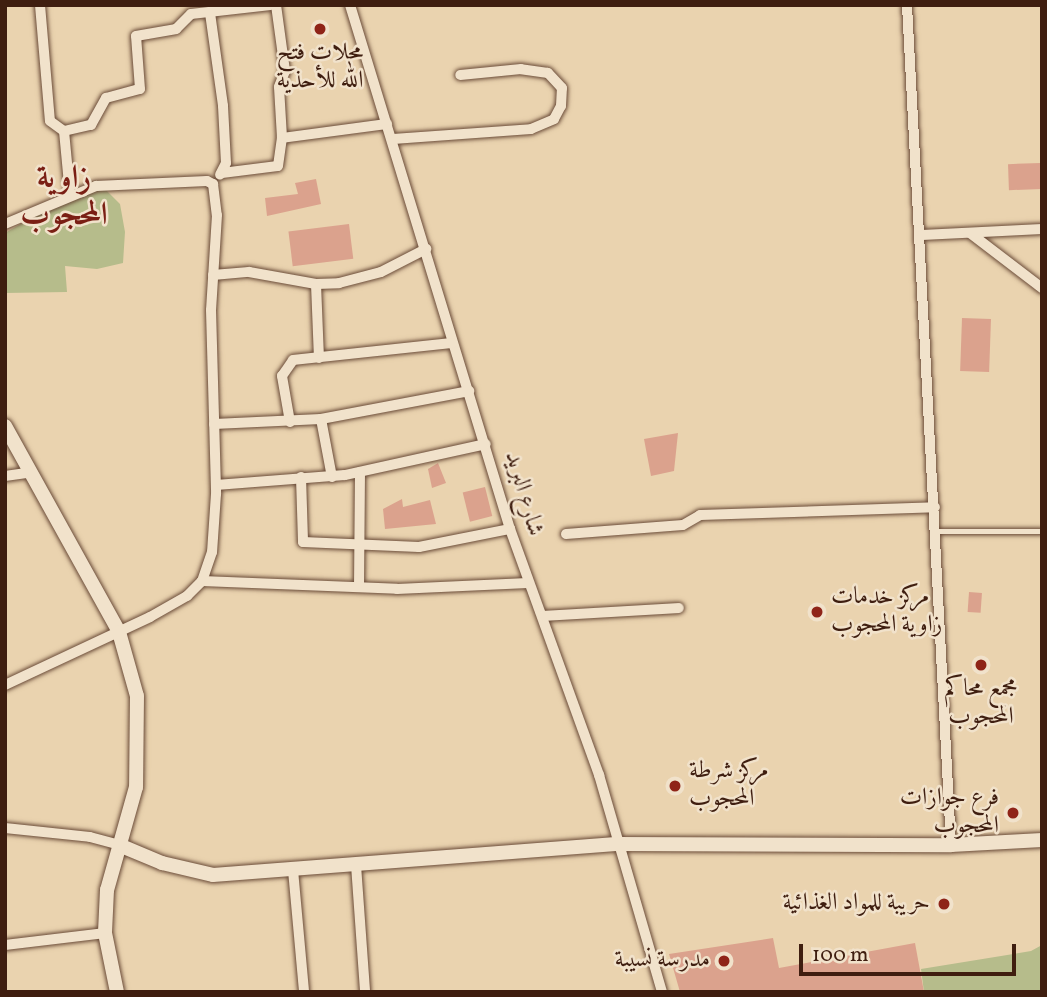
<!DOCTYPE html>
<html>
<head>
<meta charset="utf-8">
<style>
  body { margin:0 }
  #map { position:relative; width:1047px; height:997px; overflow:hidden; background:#ead3af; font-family:Vollkorn,Amiri,serif }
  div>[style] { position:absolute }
  .green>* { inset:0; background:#b6bc8b }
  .building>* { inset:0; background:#dba28d; transform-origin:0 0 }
  .roads { filter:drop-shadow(0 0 2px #6a4b38) drop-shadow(0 0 2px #6a4b38) }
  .service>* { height:5px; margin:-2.5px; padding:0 2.5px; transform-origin:2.5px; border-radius:2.5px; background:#f1e2cb }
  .minor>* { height:10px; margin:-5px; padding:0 5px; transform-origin:5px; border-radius:5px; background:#f1e2cb }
  .tertiary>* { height:14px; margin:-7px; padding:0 7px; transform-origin:7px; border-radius:7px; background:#f1e2cb }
  .dots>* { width:19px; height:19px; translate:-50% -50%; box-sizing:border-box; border:4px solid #f1e2cb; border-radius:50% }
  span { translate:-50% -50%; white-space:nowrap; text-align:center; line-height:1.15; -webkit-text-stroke:5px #f1e2cb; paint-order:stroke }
  .poi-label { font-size:24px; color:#3f1e10 }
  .left { translate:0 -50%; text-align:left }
  .right { translate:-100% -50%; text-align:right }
  .street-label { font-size:24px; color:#3f1e10 }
  .district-label { font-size:32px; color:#7a1f14; font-weight:700 }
  .frame { position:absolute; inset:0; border:7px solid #3f1e10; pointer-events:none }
  .scale { position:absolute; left:799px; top:944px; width:217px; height:32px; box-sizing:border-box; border:4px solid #3f1e10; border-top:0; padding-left:9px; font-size:21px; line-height:24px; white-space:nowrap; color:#3f1e10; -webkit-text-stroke:5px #f1e2cb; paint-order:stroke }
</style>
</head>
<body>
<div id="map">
  <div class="green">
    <div style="clip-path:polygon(105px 189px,120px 204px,125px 232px,123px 263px,97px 269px,65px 266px,67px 292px,5px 293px,5px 233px,64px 199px)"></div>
    <div style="clip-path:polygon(1042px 945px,1042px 992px,924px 992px,921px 969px,1031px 951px)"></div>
  </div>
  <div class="building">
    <div style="left:1041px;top:163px;width:26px;height:33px;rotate:88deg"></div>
    <div style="clip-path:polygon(316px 179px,321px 204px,267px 216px,265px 198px,298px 194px,295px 183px)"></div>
    <div style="left:349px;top:224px;width:35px;height:61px;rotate:83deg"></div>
    <div style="left:962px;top:318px;width:29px;height:53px;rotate:2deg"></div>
    <div style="clip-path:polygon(678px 433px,674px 471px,651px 476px,644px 439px)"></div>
    <div style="clip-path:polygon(438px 463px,446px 483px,432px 488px,428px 469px)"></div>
    <div style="left:485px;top:487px;width:30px;height:23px;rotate:76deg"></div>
    <div style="clip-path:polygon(402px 499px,403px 507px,430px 500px,436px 524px,385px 529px,383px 509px)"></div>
    <div style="left:969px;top:592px;width:13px;height:20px;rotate:4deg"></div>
    <div style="clip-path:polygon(773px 938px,779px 968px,915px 943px,924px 992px,680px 992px,669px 954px)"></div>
  </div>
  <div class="roads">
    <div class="service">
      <div style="left:936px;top:531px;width:106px"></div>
    </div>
    <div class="minor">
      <div style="left:40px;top:5px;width:116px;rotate:85.1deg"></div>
      <div style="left:50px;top:121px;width:17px;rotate:36deg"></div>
      <div style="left:64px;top:131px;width:63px;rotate:84.6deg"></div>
      <div style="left:276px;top:5px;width:67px;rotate:82.2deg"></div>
      <div style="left:285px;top:71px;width:17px;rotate:111deg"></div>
      <div style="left:279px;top:87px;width:51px;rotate:86.6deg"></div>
      <div style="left:350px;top:5px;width:548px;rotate:73.02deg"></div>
      <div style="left:510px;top:529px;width:262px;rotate:70.1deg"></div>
      <div style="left:599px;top:775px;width:226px;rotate:73.8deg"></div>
      <div style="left:907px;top:5px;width:841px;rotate:87deg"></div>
      <div style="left:210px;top:13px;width:94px;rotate:82deg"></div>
      <div style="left:223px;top:106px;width:57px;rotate:87deg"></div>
      <div style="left:226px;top:163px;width:13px;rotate:117deg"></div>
      <div style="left:64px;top:131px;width:28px;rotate:-13deg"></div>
      <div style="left:91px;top:125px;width:31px;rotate:-61deg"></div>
      <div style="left:106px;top:98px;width:35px;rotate:-15deg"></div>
      <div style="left:140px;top:89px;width:53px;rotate:-94.3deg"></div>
      <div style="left:136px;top:36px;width:41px;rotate:-9.9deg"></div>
      <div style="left:176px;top:29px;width:21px;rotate:-45deg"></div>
      <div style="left:191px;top:14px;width:80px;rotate:-6.5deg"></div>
      <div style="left:393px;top:139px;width:138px;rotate:-4.1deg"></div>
      <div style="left:531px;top:129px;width:25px;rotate:-23deg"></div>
      <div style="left:554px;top:119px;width:15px;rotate:-62deg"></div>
      <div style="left:561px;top:106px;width:18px;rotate:-87deg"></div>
      <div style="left:562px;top:88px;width:21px;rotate:-133deg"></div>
      <div style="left:548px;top:73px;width:27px;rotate:-172deg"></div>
      <div style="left:521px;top:69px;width:61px;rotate:174.4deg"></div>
      <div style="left:222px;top:173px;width:56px;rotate:-7.1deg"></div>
      <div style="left:278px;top:166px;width:28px;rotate:-82deg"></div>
      <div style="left:282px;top:138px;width:106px;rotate:-7.6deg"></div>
      <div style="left:5px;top:224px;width:99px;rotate:-22.7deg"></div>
      <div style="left:96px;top:186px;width:111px;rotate:-2.6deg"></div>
      <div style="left:207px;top:181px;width:7px;rotate:27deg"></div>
      <div style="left:213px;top:184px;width:31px;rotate:83deg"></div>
      <div style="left:217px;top:215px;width:95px;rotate:93.6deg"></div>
      <div style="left:211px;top:310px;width:184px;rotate:88.4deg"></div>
      <div style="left:216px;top:494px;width:58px;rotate:93.9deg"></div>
      <div style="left:212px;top:552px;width:31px;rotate:109deg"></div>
      <div style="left:970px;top:233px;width:91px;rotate:37.4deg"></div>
      <div style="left:922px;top:235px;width:120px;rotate:-2.9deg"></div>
      <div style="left:213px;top:275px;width:36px;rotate:-5deg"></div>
      <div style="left:249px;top:272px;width:68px;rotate:10.2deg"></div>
      <div style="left:316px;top:284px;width:23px;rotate:-2deg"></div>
      <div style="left:339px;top:283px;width:43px;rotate:-14.7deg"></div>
      <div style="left:381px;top:272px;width:51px;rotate:-27.1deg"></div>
      <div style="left:316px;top:284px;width:74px;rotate:87.7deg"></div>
      <div style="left:321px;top:419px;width:59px;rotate:79.3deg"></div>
      <div style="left:290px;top:422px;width:47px;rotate:-99.9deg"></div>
      <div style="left:282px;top:376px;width:19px;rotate:-55deg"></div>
      <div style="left:293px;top:360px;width:159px;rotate:-6.1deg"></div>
      <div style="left:214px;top:424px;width:107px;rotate:-2.7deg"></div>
      <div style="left:321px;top:419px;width:151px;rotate:-10.7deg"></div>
      <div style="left:5px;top:476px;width:27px;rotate:-8deg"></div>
      <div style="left:301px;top:477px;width:65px;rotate:88.2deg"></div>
      <div style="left:303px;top:542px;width:116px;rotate:2.5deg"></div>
      <div style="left:419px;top:547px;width:93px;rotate:-11.2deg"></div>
      <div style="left:216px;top:485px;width:129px;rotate:-4.4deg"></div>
      <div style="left:345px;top:475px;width:144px;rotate:-12.4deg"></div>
      <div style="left:566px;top:534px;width:117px;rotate:-4.4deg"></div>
      <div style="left:683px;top:525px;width:20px;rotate:-30deg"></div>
      <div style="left:700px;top:515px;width:235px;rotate:-1.9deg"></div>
      <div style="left:359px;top:587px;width:115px;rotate:-89.5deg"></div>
      <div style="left:543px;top:616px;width:136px;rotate:-3.4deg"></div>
      <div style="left:5px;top:685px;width:160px;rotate:-25.1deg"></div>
      <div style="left:150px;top:617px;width:43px;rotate:-29.6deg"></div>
      <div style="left:187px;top:596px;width:21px;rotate:-45deg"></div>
      <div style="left:202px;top:581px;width:195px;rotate:2.3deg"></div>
      <div style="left:397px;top:589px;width:131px;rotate:-2.6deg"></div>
      <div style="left:5px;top:828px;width:85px;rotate:6deg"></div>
      <div style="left:90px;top:837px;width:30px;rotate:15deg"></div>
      <div style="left:356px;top:865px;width:127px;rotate:85.9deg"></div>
      <div style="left:293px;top:870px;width:122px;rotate:84.8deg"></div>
      <div style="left:5px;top:945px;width:101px;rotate:-6.8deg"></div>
    </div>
    <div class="tertiary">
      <div style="left:5px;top:426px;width:235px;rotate:61deg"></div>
      <div style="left:119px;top:632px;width:66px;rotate:74.3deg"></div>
      <div style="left:137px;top:696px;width:91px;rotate:90.6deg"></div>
      <div style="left:136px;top:787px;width:107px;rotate:105.7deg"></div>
      <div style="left:107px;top:890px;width:43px;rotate:92.7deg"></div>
      <div style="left:105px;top:933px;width:60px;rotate:78.5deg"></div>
      <div style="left:119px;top:845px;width:47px;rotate:22.7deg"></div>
      <div style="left:162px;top:863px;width:52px;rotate:13.2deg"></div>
      <div style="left:213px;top:875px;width:404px;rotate:-4.4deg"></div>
      <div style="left:616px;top:844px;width:335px;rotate:0.2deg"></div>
      <div style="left:951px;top:845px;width:91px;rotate:-3.1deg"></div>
    </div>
  </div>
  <div class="dots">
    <div style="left:320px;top:29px;background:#8f2418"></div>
    <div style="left:817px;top:612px;background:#8f2418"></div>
    <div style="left:981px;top:665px;background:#8f2418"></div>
    <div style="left:675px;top:786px;background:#8f2418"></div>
    <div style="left:1013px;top:813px;background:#8f2418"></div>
    <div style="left:944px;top:904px;background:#8f2418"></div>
    <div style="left:724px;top:961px;background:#8f2418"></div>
  </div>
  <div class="poi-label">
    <span style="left:320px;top:68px">محلات فتح<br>الله للأحذية</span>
    <span class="left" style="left:831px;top:612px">مركز خدمات<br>زاوية المحجوب</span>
    <span style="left:981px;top:704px">مجمع محاكم<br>المحجوب</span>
    <span class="left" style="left:689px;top:786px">مركز شرطة<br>المحجوب</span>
    <span class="right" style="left:999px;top:813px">فرع جوازات<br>المحجوب</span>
    <span class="right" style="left:930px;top:904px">حريبة للمواد الغذائية</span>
    <span class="right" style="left:710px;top:961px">مدرسة نسيبة</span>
  </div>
  <div class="street-label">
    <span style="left:523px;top:494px;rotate:74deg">شارع البريد</span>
  </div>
  <div class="district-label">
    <span style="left:64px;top:198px">زاوية<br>المحجوب</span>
  </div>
  <div class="frame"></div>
  <div class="scale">100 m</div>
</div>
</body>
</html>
